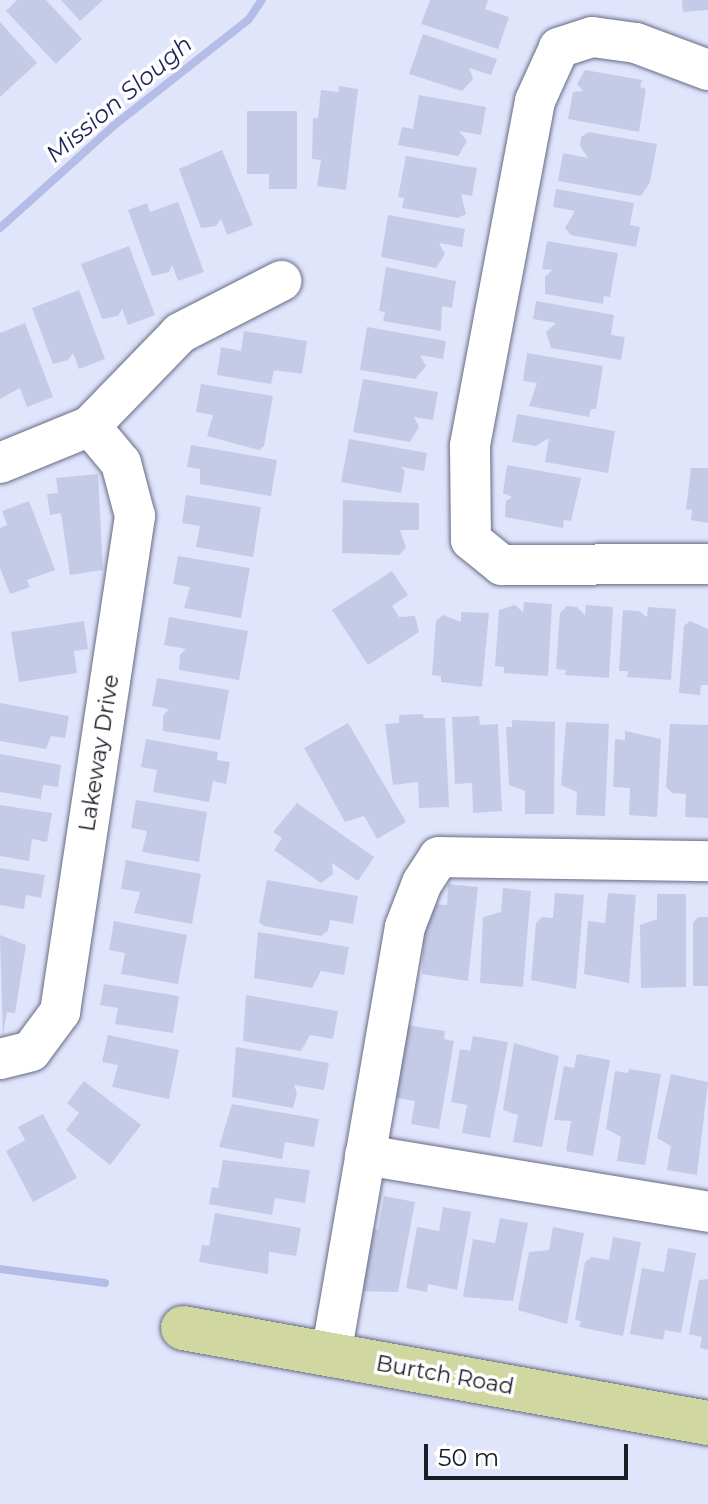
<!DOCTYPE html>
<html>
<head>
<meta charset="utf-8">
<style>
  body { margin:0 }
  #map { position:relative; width:708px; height:1504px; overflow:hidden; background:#e0e5fc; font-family:Montserrat,sans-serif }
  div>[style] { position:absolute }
  .stream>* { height:8px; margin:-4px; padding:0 4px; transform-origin:4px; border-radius:4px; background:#b4bce8 }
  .building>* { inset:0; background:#c5cbe7 }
  .roads { filter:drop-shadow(0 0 2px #666b84) drop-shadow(0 0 2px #666b84) }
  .minor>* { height:40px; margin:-20px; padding:0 20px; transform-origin:20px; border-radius:20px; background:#fff }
  .major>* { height:44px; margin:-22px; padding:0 22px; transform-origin:22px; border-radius:22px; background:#d1d7a0 }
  span { translate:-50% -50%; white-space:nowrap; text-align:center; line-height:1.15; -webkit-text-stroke:7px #fff; paint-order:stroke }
  .street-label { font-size:22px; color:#1a1c26 }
  .water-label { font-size:24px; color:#1f2357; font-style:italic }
  .scale { position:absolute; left:424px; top:1444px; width:204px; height:36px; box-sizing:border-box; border:4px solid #1a1c26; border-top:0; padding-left:10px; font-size:24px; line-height:28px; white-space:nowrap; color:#1a1c26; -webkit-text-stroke:6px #fff; paint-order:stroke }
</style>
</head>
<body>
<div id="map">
  <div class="stream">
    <div style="left:0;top:228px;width:151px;rotate:-42deg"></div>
    <div style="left:112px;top:127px;width:174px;rotate:-38.2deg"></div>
    <div style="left:249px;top:19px;width:23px;rotate:-56deg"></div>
    <div style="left:0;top:1269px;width:106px;rotate:7.6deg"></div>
  </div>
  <div class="building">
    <div style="clip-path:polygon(17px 0,46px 0,82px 39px,56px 64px,6px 11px)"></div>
    <div style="clip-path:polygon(61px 0,103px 0,80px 21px)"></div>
    <div style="clip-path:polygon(430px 0,488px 0,485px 9px,509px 17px,498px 49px,421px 24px)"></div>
    <div style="clip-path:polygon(682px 0,708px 0,708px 10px,683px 12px)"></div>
    <div style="clip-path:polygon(0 22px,37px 63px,0 97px)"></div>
    <div style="clip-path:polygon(423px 34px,497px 59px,491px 75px,469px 68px,473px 79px,462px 91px,409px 74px)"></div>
    <div style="clip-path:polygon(585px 70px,642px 80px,640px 87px,646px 89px,639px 132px,568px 119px,573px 92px,583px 91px,577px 84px)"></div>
    <div style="clip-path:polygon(339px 86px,358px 89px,346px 190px,317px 186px,321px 160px,312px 159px,313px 118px,318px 118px,321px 90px,338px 92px)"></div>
    <div style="clip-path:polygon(419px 95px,486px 107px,481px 135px,459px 131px,467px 141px,458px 156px,398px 145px,402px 127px,413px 129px)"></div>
    <div style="clip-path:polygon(247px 111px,297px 111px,297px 189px,269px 189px,269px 174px,247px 174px)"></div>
    <div style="clip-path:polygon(589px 132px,657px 144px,650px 182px,641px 196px,558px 181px,563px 153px,588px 158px,580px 146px,581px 137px)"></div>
    <div style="clip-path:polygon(222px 150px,253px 225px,227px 235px,221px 219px,216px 226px,201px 228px,179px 169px)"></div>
    <div style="clip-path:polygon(406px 156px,477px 168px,472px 196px,461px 194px,466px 214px,458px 218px,402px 208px,404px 198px,398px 197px)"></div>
    <div style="clip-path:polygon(556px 189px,634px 203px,630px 225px,640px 227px,636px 247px,571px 235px,565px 228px,575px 211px,553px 207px)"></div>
    <div style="clip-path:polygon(178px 202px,204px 272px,178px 281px,172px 265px,169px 272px,152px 276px,128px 210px,147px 203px,150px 212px)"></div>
    <div style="clip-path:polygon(388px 215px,465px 229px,462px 247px,439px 243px,445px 254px,436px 268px,381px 257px)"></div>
    <div style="clip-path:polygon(547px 241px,618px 253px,610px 297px,604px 296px,603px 304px,545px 294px,545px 277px,552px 270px,542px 269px)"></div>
    <div style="clip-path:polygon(129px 246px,155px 315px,128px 325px,122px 309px,118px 316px,102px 319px,81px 264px)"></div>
    <div style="clip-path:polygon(386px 267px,456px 281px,452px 308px,442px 306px,441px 331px,383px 321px,385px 312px,379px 311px)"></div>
    <div style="clip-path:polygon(79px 290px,105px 359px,79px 369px,73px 353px,68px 360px,53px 364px,32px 308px)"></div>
    <div style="clip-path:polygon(536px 301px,614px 315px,611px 335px,625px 337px,621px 360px,551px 348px,546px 332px,556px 323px,533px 319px)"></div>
    <div style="clip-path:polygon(25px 323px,53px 397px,27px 407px,20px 388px,0 399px,0 333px)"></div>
    <div style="clip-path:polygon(367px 327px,446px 341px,443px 359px,420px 355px,426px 366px,415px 379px,360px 370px)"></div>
    <div style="clip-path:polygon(244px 331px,307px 341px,302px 374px,274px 370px,271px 384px,217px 375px,221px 347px,241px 351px)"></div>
    <div style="clip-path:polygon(527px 353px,603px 366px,596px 409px,591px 409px,589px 417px,529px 406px,537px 383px,523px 381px)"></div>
    <div style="clip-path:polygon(363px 379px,438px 392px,433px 420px,414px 417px,419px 427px,410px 442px,353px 432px)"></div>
    <div style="clip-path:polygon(201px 384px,273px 396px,264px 446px,259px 450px,207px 436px,213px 415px,196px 412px)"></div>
    <div style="clip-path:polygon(517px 414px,615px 431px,608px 473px,545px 462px,549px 438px,536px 446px,512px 442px)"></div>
    <div style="clip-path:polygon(349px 439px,427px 453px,424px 471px,401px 467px,405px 471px,401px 493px,341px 482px)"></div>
    <div style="clip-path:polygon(191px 445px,277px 460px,271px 496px,200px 484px,200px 469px,187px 467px)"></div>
    <div style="clip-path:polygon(507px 465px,581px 478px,571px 521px,564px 520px,563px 528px,505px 517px,506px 501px,512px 497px,503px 493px)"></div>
    <div style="clip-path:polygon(691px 468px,708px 468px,708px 523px,691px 520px,692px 510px,686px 509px)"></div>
    <div style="clip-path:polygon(98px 474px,103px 570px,70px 575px,61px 513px,50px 515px,47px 494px,58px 493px,56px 478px)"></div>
    <div style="clip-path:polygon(186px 495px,261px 507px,253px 557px,196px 547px,200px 526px,182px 523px)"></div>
    <div style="clip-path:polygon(343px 500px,419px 503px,419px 530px,400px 530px,406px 548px,399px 555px,342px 553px)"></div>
    <div style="clip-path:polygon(29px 501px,55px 570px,27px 580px,30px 587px,10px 594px,0 568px,0 528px,7px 525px,2px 511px)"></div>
    <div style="clip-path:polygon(178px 556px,250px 568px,241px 618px,184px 608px,190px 587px,173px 584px)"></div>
    <div style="clip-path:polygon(392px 571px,408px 595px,392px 606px,399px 617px,415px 616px,419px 632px,368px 665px,332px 610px)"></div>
    <div style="clip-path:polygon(524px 602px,552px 604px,548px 676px,504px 673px,504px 667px,495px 666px,499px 610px,515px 605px,523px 612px)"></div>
    <div style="clip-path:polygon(586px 605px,613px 607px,609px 678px,565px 675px,566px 670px,556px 669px,560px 613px,567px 606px,577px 607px,585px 615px)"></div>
    <div style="clip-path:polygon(648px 607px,676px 609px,671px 680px,627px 677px,628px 671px,619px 671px,623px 610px,639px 611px,647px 617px)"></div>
    <div style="clip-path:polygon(461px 612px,489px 613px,482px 687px,441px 682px,441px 676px,432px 675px,436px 621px,443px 615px,461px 622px)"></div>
    <div style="clip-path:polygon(169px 617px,248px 631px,239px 680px,179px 670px,180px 655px,186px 649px,164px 645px)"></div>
    <div style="clip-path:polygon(84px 621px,88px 649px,74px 651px,77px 673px,19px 682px,11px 632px)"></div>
    <div style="clip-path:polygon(690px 621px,708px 629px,708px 685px,701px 685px,700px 695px,679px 693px,684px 626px)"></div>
    <div style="clip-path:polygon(157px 678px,229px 690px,220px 740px,163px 731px,163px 716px,169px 709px,152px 706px)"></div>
    <div style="clip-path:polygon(0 703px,69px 716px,65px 738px,51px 736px,46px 749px,0 741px)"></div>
    <div style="clip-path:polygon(423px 714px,424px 718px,445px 718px,449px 807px,419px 808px,418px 782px,393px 785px,385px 724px,399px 723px,399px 715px)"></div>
    <div style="clip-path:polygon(479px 716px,480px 725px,498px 724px,502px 811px,473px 813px,472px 783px,455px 784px,452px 717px)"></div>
    <div style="clip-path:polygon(512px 720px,555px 722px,554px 814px,525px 814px,525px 791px,509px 785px,506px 727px,512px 727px)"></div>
    <div style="clip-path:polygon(566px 722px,609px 724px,605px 816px,576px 815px,577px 792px,561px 785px)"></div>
    <div style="clip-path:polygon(348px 723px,406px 822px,377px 839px,364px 816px,345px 822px,304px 748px)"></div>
    <div style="clip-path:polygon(670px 724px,708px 725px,708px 818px,685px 817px,686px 794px,672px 793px,666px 787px)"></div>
    <div style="clip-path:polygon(625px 731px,661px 739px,657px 817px,629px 815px,630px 788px,613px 787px,615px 739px,625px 740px)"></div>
    <div style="clip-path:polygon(146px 739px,218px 752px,217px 760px,230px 762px,226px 784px,213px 781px,209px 802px,153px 792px,157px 770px,141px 767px)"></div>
    <div style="clip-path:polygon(0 754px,61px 765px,58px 787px,43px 785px,41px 799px,0 792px)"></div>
    <div style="clip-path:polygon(136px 800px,207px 812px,199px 862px,142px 852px,147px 831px,131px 828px)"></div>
    <div style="clip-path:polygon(297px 803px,374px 857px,358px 881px,332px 863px,333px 874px,321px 883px,274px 850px,282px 838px,273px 832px)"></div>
    <div style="clip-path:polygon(0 805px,52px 813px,47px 842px,32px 839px,29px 861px,0 856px)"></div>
    <div style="clip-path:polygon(126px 860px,201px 874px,192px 924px,134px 913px,140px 892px,121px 889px)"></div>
    <div style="clip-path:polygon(0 868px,45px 875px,41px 898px,26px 895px,24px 909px,0 905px)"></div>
    <div style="clip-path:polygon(267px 880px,358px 896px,353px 924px,330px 920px,328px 931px,321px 936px,264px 926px,259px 922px)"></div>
    <div style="clip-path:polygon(448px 884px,478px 887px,468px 981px,422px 974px,424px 926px,432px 904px,447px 905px)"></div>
    <div style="clip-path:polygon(503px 888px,531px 891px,523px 987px,480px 983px,483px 917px,501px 912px)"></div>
    <div style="clip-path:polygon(555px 893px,584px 895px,576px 989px,531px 980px,536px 923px,542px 917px,553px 918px)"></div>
    <div style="clip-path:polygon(608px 893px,636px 895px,629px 983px,584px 974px,588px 921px,605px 923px)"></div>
    <div style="clip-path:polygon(657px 894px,686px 894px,686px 987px,641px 988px,640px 925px,657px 919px)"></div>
    <div style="clip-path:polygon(698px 917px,708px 917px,708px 986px,693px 986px,693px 923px)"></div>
    <div style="clip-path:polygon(114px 921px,187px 935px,178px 984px,121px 974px,125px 953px,109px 950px)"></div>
    <div style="clip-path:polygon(258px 932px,349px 947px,344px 975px,321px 971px,312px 988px,254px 978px)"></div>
    <div style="clip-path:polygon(0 935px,26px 945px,15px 1013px,7px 1012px,3px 1036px)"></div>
    <div style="clip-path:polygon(104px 984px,179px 996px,173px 1033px,115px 1024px,118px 1008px,100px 1005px)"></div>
    <div style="clip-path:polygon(246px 995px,338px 1011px,333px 1039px,310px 1035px,301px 1051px,243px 1041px)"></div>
    <div style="clip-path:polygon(407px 1025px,445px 1031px,444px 1039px,454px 1041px,439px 1129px,411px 1124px,415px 1101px,396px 1098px)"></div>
    <div style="clip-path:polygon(108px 1035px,179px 1050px,169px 1099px,112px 1087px,118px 1065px,102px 1062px)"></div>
    <div style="clip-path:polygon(473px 1036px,508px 1042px,490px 1138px,462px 1133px,467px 1105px,451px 1102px,460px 1049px,470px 1051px)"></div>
    <div style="clip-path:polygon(514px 1043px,559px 1056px,542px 1147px,513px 1142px,518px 1115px,503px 1110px)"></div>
    <div style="clip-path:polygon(236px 1047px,329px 1063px,324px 1090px,294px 1085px,297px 1093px,293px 1108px,232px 1097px)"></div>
    <div style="clip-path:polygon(577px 1054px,610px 1060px,593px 1156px,566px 1151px,571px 1121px,554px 1120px,564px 1066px,574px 1068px)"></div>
    <div style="clip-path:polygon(629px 1069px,661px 1074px,645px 1165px,617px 1161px,621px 1137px,606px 1129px,615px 1071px,628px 1073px)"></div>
    <div style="clip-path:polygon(671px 1074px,708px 1082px,697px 1175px,667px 1170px,671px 1146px,657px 1138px)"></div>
    <div style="clip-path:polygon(84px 1081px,141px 1125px,110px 1165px,66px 1130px,79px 1113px,67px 1103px)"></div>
    <div style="clip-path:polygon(232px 1104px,319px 1119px,314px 1147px,285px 1142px,282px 1159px,219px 1147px)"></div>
    <div style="clip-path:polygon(43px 1114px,77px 1178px,33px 1202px,6px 1151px,25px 1140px,18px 1127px)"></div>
    <div style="clip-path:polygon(223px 1160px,310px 1170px,305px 1203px,275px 1198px,272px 1215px,209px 1204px,212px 1187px,218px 1188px)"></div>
    <div style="clip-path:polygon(384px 1196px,415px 1202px,398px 1292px,347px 1291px,364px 1227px,378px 1230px)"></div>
    <div style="clip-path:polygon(443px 1207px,471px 1212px,457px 1290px,428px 1284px,427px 1292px,406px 1288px,417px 1227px,439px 1231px)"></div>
    <div style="clip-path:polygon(215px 1213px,301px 1228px,296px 1256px,269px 1252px,268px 1274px,199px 1262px,202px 1245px,209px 1246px)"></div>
    <div style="clip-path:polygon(500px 1218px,528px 1223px,513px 1301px,463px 1297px,473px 1239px,495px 1243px)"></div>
    <div style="clip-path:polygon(553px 1227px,584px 1233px,567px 1324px,518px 1310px,529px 1252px,549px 1250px)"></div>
    <div style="clip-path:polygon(613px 1237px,641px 1242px,623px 1336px,579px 1327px,581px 1321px,575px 1320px,585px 1262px,592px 1257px,609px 1260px)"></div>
    <div style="clip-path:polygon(668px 1248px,696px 1253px,681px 1333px,665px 1330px,663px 1340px,630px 1334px,642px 1268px,664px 1272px)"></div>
    <div style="clip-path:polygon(708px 1279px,708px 1350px,700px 1348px,702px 1337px,689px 1334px,699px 1280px)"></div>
  </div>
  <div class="roads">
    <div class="minor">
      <div style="left:708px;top:70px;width:77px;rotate:-159.4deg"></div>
      <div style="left:636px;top:43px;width:44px;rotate:-172.2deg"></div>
      <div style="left:592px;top:37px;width:35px;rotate:162deg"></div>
      <div style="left:559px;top:48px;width:58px;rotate:114.4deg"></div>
      <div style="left:535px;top:101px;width:351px;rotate:100.7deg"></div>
      <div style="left:470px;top:446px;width:94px;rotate:89.4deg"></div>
      <div style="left:471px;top:540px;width:40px;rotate:39deg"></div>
      <div style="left:502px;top:565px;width:206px;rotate:-0.3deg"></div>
      <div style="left:0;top:463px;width:97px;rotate:-22.3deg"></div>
      <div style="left:90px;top:426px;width:129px;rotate:-45.9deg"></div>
      <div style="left:180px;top:333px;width:114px;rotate:-27.2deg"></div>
      <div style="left:0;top:1059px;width:32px;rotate:-14deg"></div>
      <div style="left:31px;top:1051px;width:49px;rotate:-53.4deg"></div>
      <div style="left:60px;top:1012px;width:502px;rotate:-81.4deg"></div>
      <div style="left:135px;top:516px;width:55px;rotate:-104.8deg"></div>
      <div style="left:121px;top:463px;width:48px;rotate:-130deg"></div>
      <div style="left:365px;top:1155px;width:348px;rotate:9.4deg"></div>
      <div style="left:331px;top:1355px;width:434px;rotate:-80.2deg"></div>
      <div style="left:405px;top:927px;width:47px;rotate:-68.9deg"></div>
      <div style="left:422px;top:883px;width:31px;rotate:-57deg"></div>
      <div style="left:439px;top:857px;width:269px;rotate:0.9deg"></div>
    </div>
    <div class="major">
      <div style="left:183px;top:1328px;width:534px;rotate:10.26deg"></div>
    </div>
  </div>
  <div class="street-label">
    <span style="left:99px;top:753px;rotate:-81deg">Lakeway Drive</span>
    <span style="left:445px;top:1375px;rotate:10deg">Burtch Road</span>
  </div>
  <div class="water-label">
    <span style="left:119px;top:99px;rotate:-40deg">Mission Slough</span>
  </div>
  <div class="scale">50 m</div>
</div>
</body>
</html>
